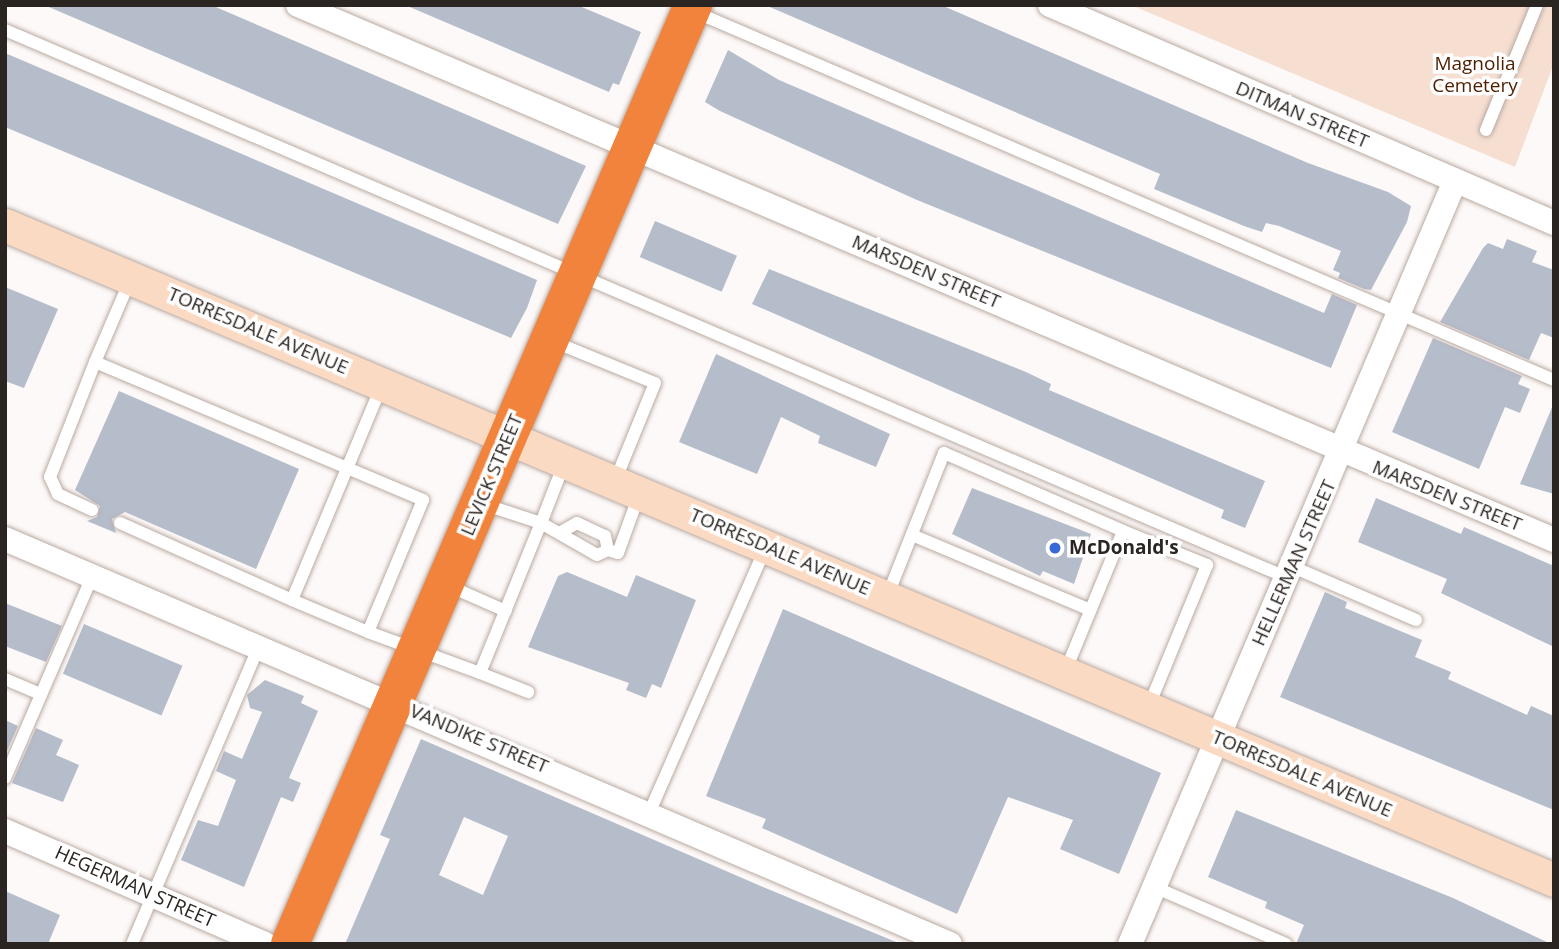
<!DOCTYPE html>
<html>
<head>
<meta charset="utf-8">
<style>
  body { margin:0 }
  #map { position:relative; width:1559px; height:949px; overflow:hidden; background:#fdf9f8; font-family:"Open Sans",sans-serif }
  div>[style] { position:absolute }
  .green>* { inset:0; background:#f6ded1 }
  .building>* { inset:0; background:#b5bcca; transform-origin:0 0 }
  .roads { filter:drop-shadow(0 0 2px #b9aaa2) drop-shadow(0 0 2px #b9aaa2) }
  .lane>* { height:12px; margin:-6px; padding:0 6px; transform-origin:6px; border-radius:6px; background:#fff }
  .street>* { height:24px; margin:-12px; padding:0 12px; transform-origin:12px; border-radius:12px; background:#fff }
  .secondary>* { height:33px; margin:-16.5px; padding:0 16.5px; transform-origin:16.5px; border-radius:16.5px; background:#fbdac4 }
  .highway>* { height:38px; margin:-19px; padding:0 19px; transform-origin:19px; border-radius:19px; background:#f2833c }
  .dots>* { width:19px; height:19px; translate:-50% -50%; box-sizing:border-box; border:4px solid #fff; border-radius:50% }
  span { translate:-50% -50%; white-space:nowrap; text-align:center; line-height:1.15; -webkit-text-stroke:7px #fff; paint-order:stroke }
  .park-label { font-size:19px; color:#4d1e00 }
  .street-label { font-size:19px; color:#2b2522 }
  .poi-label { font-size:19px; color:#2b2522; font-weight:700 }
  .left { translate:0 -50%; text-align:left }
  .frame { position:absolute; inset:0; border:7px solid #2b2522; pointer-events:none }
</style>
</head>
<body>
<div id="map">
  <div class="green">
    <div style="clip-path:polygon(1131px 5px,1554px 5px,1554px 63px,1515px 167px)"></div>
  </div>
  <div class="building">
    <div style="clip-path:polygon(44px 5px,211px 5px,586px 166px,558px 224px)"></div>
    <div style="clip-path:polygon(405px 5px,577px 5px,641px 32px,619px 85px,613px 83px,609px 92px)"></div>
    <div style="clip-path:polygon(765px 5px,941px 5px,1308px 163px,1388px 192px,1411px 206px,1407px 222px,1371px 290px,1364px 289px,1338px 278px,1340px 273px,1333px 270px,1341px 251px,1279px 226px,1266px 223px,1262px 232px,1244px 226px,1154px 189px,1160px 174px)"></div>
    <div style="clip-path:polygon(728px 50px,779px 80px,1324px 313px,1332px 294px,1357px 305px,1331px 368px,917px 200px,720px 111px,705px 102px)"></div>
    <div style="clip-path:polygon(5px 53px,537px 280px,527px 308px,511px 338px,5px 127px)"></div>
    <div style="left:655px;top:221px;width:89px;height:39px;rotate:23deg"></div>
    <div style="clip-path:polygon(1507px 239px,1537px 251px,1532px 262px,1554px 270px,1554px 338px,1541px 333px,1529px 360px,1440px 322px,1483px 248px,1488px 243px,1503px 249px)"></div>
    <div style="clip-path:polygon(769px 269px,1026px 372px,1051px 384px,1049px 390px,1265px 481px,1245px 528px,1221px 518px,1224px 510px,752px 304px)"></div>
    <div style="clip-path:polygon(5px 287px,58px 309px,24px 388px,5px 381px)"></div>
    <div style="clip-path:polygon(1433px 338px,1522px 376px,1518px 384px,1530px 389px,1520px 413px,1505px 407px,1479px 469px,1392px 432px)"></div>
    <div style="clip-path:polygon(716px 354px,890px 434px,876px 467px,818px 443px,820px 436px,781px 417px,757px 474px,679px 442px)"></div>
    <div style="clip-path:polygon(119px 391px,299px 469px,256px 569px,125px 512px,112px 519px,116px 533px,87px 521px,97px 517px,100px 506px,75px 490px)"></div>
    <div style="clip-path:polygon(1553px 405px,1554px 405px,1554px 494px,1520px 484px)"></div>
    <div style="clip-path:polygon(972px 488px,1091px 534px,1074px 584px,1043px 571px,1040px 576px,952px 534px)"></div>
    <div style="clip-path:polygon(1376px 498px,1461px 534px,1464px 527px,1554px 566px,1554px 647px,1441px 593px,1447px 579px,1358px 542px)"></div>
    <div style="clip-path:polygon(567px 572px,627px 597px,636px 575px,696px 600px,661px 688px,652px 684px,646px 698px,626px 690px,629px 683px,528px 647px,558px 576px)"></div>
    <div style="clip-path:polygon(1325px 592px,1347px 602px,1345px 608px,1422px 640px,1415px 657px,1451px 672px,1448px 679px,1527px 715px,1531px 706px,1554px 716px,1554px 810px,1280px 697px)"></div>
    <div style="clip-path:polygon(5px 603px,62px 626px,46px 662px,5px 646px)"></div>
    <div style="clip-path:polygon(783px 609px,1161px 773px,1119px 874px,1060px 849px,1073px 820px,1008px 797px,957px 914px,762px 828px,766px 819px,706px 796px)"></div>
    <div style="left:84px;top:624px;width:107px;height:54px;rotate:23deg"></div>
    <div style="clip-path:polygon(265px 680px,304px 696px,301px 703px,318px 711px,289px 778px,301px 783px,293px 802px,281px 797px,244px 887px,181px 860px,198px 820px,218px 826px,236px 780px,216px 771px,224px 751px,242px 759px,262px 712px,250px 708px,247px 695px)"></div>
    <div style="clip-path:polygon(5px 720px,18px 726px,5px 755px)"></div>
    <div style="clip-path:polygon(36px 728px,63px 740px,56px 755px,79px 765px,63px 802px,12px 783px)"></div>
    <div style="clip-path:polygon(evenodd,421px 739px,763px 887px,901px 944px,345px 944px,390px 839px,380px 835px,421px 739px,464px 817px,508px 836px,483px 895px,439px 875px,464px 817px)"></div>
    <div style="clip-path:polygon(1236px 810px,1453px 898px,1551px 944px,1296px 944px,1304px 925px,1265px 908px,1267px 902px,1208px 877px)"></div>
    <div style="clip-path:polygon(5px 891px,60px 915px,48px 944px,5px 944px)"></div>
  </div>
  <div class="roads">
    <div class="lane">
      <div style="left:695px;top:12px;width:935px;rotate:23.19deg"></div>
      <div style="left:5px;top:30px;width:1395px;rotate:23.13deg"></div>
      <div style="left:1486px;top:130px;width:135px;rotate:-67.8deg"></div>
      <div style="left:131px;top:278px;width:91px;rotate:113.2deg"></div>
      <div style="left:95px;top:362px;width:356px;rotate:22.8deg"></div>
      <div style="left:423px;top:500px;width:143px;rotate:112.6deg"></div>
      <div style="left:368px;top:632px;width:119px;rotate:20.1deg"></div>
      <div style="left:480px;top:673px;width:162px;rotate:-67.9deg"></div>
      <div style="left:541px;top:523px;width:61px;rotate:-161.9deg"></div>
      <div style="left:552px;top:341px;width:111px;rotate:22.2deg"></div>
      <div style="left:655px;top:383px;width:106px;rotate:112.2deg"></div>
      <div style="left:564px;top:464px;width:63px;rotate:111.3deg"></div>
      <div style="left:541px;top:523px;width:64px;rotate:29.7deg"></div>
      <div style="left:597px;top:555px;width:12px;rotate:-24deg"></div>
      <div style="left:608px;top:550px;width:10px;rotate:17deg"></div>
      <div style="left:618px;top:553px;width:62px;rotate:-70.1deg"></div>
      <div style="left:92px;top:510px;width:38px;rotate:-155deg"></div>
      <div style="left:58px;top:494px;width:19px;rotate:-115deg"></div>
      <div style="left:50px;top:477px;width:123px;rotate:-68.6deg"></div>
      <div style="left:120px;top:523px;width:188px;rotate:24.1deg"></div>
      <div style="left:563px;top:531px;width:16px;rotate:-30deg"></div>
      <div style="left:577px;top:523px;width:31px;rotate:25deg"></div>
      <div style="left:605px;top:536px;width:14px;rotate:78deg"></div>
      <div style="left:912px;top:535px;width:193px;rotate:22.8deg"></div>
      <div style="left:1293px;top:567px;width:134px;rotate:23.3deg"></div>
      <div style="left:449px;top:586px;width:62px;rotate:23.7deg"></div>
      <div style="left:887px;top:597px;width:155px;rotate:-68.4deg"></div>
      <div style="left:944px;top:453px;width:195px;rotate:23.5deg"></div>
      <div style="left:368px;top:632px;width:82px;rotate:-157.2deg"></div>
      <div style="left:292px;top:600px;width:233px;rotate:-67.3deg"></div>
      <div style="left:1065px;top:672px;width:152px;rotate:-67.6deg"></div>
      <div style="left:1123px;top:531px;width:91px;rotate:22deg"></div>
      <div style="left:1207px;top:565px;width:155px;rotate:112.4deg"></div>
      <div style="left:480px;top:673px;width:52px;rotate:21.6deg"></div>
      <div style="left:5px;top:679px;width:39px;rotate:23deg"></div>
      <div style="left:5px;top:778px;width:221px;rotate:-66.6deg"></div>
      <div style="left:650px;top:811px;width:286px;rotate:-66.3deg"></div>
      <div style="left:1154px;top:887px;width:144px;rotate:23.4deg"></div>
      <div style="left:132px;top:944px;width:324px;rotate:-66.9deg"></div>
    </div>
    <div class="street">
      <div style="left:298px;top:5px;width:1365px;rotate:23.07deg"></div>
      <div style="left:1050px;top:5px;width:549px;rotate:23.39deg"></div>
      <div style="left:5px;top:539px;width:1028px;rotate:23.2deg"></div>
      <div style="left:5px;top:831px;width:283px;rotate:23.5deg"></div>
      <div style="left:1130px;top:944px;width:829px;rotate:-66.93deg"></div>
    </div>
    <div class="secondary">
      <div style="left:5px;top:225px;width:1682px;rotate:22.92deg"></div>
    </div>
    <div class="highway">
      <div style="left:290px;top:944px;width:1022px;rotate:-66.77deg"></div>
    </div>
  </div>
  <div class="dots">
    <div style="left:1055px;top:548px;background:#3969d9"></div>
  </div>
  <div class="park-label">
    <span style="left:1475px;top:75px">Magnolia<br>Cemetery</span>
  </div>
  <div class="street-label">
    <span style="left:1302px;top:115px;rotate:23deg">DITMAN STREET</span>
    <span style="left:926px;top:272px;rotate:23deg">MARSDEN STREET</span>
    <span style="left:258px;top:331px;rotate:23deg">TORRESDALE AVENUE</span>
    <span style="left:492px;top:475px;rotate:-67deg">LEVICK STREET</span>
    <span style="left:1447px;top:496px;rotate:22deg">MARSDEN STREET</span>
    <span style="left:780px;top:552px;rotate:23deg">TORRESDALE AVENUE</span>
    <span style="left:1294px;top:563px;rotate:-66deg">HELLERMAN STREET</span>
    <span style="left:479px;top:739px;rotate:23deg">VANDIKE STREET</span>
    <span style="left:1302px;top:774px;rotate:23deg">TORRESDALE AVENUE</span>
    <span style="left:135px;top:887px;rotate:24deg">HEGERMAN STREET</span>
  </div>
  <div class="poi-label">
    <span class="left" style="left:1069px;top:548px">McDonald's</span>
  </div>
  <div class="frame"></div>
</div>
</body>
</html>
